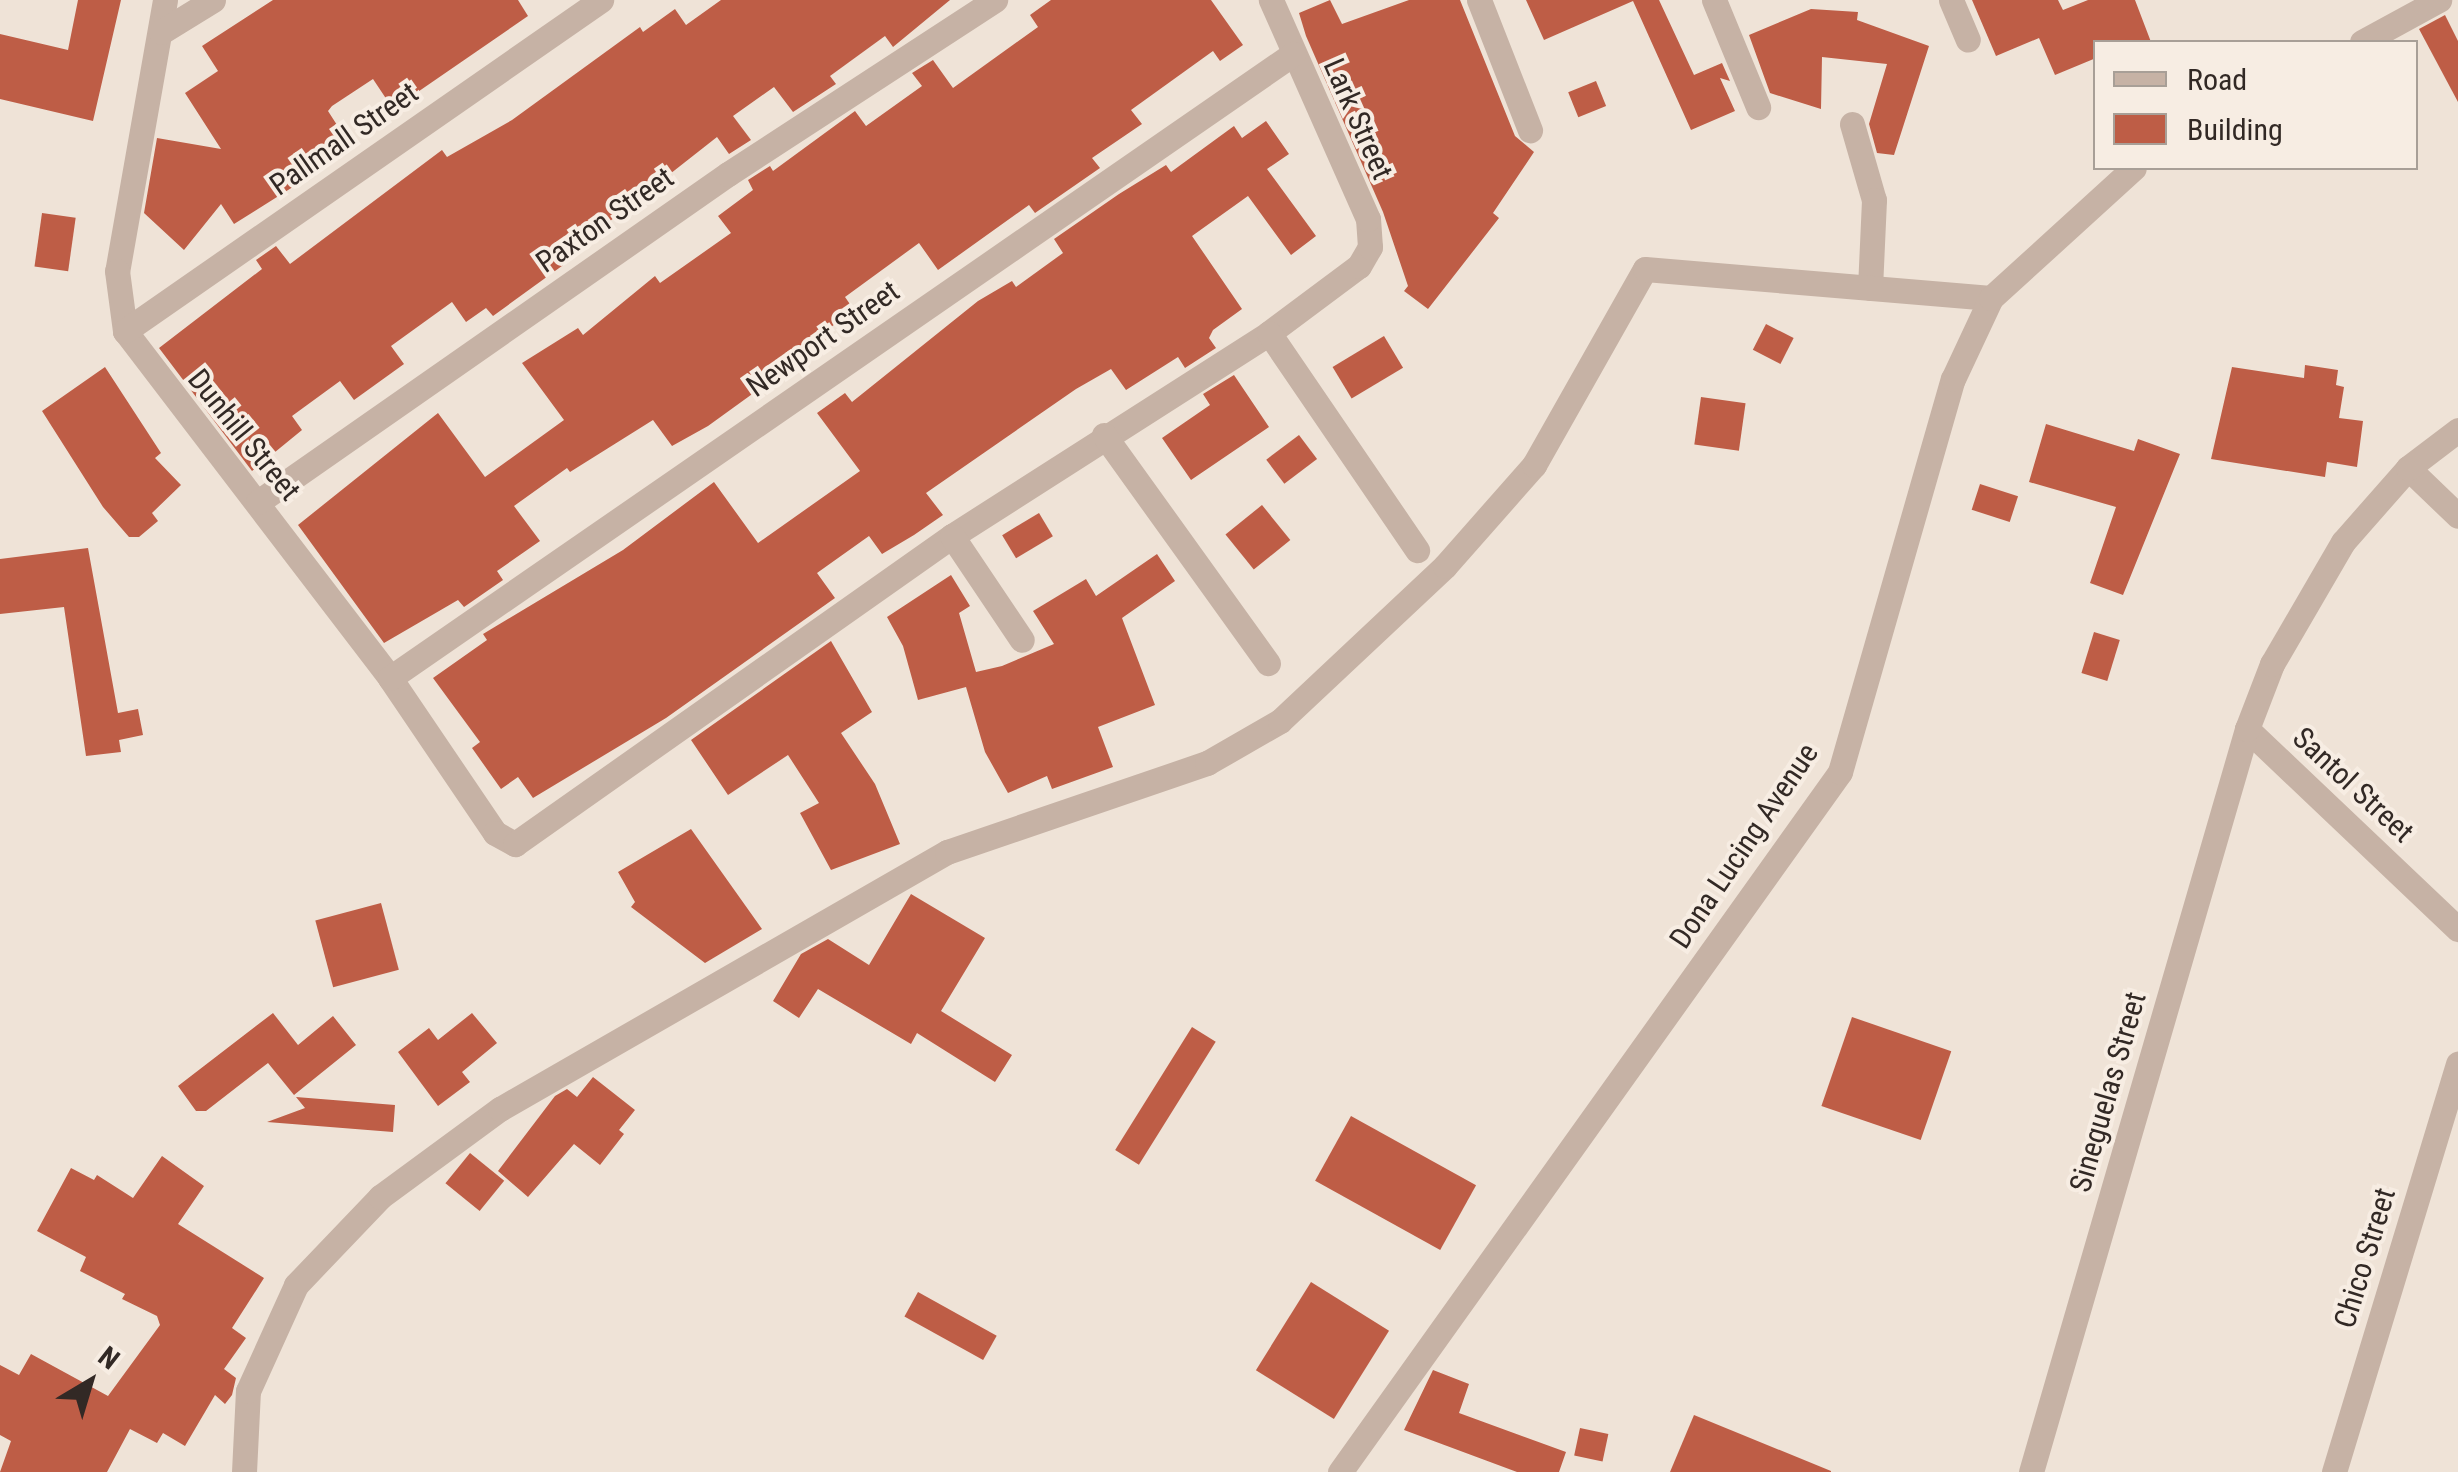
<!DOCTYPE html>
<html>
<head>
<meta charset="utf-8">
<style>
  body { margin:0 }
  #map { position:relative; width:2458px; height:1472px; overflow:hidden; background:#efe3d7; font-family:"Roboto Condensed",sans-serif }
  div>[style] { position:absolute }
  .building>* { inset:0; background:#be5d46; transform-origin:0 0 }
  .minor>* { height:25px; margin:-12.5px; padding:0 12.5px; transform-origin:12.5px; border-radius:12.5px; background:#c6b2a5 }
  span { translate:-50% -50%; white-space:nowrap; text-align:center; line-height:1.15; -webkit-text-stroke:8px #f7ede3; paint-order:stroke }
  .street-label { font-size:30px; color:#322925 }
  .legend { position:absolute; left:2093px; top:40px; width:325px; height:130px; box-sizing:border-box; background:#f7ede3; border:2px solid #a89f97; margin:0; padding:12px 18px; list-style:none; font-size:30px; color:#322925 }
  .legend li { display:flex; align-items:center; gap:20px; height:50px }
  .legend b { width:50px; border:2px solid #a89f97 }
  .north { position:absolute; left:40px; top:1332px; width:100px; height:100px; -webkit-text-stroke:8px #f7ede3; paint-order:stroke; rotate:38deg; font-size:28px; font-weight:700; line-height:40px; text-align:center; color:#322925 }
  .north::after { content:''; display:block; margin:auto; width:35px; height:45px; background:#322925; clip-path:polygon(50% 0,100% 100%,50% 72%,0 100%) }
</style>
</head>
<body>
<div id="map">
  <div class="building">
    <div style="clip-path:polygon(78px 0,121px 0,93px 121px,0 99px,0 34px,68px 50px)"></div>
    <div style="clip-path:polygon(273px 0,518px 0,528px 16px,393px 109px,373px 79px,332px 106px,328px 111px,346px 139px,291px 178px,296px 185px,234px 224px,221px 204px,184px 250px,144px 213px,157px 138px,221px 149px,185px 93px,218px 71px,202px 46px)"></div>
    <div style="clip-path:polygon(721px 0,950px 0,893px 47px,885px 36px,830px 76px,836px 84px,793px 112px,774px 87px,733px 116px,751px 140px,729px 154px,717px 137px,591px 236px,595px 242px,493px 316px,486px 308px,466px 322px,452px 302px,391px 346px,404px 364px,354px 400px,340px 381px,292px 416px,302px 430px,252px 471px,159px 348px,262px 269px,256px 260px,276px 246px,290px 264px,442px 150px,447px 157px,512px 120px,640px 27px,643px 32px,675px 9px,686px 25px)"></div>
    <div style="clip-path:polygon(1051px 0,1211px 0,1243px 45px,1220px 61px,1213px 51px,1131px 110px,1142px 124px,1092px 158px,1100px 168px,1035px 213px,1029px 205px,938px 270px,919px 243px,845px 297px,854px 310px,823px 333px,827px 340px,708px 426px,672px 446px,653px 420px,570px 472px,567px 468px,514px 506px,540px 541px,497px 571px,503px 580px,464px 607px,458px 600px,384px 643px,298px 525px,438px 413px,485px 477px,564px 420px,522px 363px,578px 328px,583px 335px,655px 276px,660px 283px,731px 233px,718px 216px,753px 190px,748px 180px,770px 166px,773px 171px,855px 111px,866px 126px,922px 86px,912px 73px,933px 60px,953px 88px,1038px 27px,1030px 15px)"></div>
    <div style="clip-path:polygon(1330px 0,1342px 24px,1409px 0,1460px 0,1515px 136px,1534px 152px,1493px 213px,1499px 218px,1428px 309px,1404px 291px,1408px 286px,1383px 212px,1306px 36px,1299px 13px)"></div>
    <div style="clip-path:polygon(1526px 0,1659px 0,1694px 75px,1722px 63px,1730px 81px,1720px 78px,1735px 111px,1691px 130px,1633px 1px,1544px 40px)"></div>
    <div style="clip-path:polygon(1972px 0,2058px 0,2063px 10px,2088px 0,2135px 0,2151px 42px,2096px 42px,2096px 58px,2055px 75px,2039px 38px,1996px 56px)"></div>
    <div style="clip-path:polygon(1811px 9px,1858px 12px,1857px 20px,1929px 46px,1894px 155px,1877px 153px,1869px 124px,1887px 64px,1822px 57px,1821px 109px,1770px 93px,1749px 35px)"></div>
    <div style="clip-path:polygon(2445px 15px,2458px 41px,2458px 102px,2419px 29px)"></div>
    <div style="left:1596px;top:81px;width:27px;height:30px;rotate:68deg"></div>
    <div style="clip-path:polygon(1266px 121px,1289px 154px,1267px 169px,1316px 236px,1291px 255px,1248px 196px,1192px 236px,1242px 309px,1213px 330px,1209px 338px,1216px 348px,1185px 368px,1178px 357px,1126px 390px,1111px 369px,1076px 389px,926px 493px,943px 515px,914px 535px,882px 554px,869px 536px,817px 573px,835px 598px,666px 718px,533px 798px,518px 777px,501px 789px,472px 748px,480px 742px,433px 678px,487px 640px,483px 634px,623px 550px,714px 482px,758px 543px,860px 471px,817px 413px,845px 393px,852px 402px,978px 301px,1012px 281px,1016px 287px,1063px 253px,1054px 239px,1119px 194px,1166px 165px,1171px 172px,1234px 126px,1242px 138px)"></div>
    <div style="left:42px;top:213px;width:34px;height:54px;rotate:8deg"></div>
    <div style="left:1766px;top:324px;width:31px;height:29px;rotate:27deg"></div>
    <div style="left:1384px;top:336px;width:37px;height:60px;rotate:59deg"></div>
    <div style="clip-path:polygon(2305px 365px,2338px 370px,2336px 385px,2344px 387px,2339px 418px,2363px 421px,2357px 467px,2327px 462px,2325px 477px,2211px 459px,2232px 367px,2304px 378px)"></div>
    <div style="clip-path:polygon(105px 367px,161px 453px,155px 458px,181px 485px,152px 513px,158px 521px,139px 537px,129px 537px,103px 507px,42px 411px)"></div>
    <div style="clip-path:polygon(1234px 375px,1269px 427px,1191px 480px,1162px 438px,1210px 405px,1203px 394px)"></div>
    <div style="left:1701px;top:397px;width:45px;height:48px;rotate:8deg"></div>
    <div style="clip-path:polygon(2046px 424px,2134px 451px,2138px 439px,2180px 454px,2123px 595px,2090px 583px,2116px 507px,2029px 482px)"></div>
    <div style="left:1299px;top:435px;width:30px;height:41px;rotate:53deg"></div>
    <div style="left:1980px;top:484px;width:40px;height:27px;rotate:18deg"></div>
    <div style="left:1262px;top:505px;width:45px;height:47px;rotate:51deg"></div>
    <div style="left:1039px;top:513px;width:27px;height:43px;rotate:59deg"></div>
    <div style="clip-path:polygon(88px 548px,118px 713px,138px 709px,143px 735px,119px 740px,121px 752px,86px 756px,64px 607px,0 614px,0 559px)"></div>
    <div style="clip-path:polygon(1157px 554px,1175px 581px,1122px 618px,1155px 705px,1098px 727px,1113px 767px,1052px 789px,1047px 776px,1008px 793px,985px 752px,966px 687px,918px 700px,903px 646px,887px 617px,951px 575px,970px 606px,959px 613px,976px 672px,1002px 666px,1054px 644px,1033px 611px,1086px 579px,1096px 596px)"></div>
    <div style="left:2094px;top:632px;width:27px;height:43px;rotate:17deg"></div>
    <div style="clip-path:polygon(831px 641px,872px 712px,841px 733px,875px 784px,900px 844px,831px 870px,800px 813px,819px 803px,788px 755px,728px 795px,691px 740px)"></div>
    <div style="clip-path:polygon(691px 829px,762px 929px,705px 963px,631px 907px,635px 902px,618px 872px)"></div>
    <div style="clip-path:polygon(911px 894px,985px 938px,941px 1011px,1012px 1055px,995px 1082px,917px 1033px,911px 1044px,818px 989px,799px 1018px,773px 1001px,801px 954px,828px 939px,869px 965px)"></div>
    <div style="left:381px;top:903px;width:69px;height:68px;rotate:75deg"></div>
    <div style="clip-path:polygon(273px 1013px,298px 1045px,333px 1016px,356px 1045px,294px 1095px,268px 1063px,206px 1111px,196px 1111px,178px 1086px)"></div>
    <div style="clip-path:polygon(472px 1013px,497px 1043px,462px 1072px,470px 1082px,438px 1106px,398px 1052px,429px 1028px,438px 1040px)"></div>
    <div style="left:1852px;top:1017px;width:105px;height:94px;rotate:19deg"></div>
    <div style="left:1192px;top:1027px;width:28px;height:145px;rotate:32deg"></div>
    <div style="clip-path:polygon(593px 1077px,635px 1110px,619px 1130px,624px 1134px,600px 1165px,574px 1144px,528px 1197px,498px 1171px,555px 1096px,567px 1089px,577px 1097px)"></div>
    <div style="clip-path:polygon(296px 1097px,395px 1105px,393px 1132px,267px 1122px,305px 1108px)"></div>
    <div style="left:1351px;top:1116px;width:143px;height:74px;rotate:29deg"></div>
    <div style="left:470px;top:1153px;width:44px;height:39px;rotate:39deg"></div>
    <div style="clip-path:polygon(162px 1156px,204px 1186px,178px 1224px,264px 1278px,232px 1328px,246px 1338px,224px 1369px,236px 1378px,232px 1395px,225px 1404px,215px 1395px,185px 1446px,163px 1433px,157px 1443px,130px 1429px,107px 1472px,0 1472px,11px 1441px,0 1435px,0 1365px,19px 1375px,31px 1354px,108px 1396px,160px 1325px,157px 1316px,122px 1299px,125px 1294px,80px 1271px,86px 1257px,37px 1231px,71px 1168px,94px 1180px,97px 1175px,133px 1198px)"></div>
    <div style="left:1311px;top:1282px;width:92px;height:104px;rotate:32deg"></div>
    <div style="left:918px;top:1292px;width:90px;height:28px;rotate:29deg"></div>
    <div style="clip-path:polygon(1433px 1370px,1469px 1384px,1459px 1413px,1566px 1452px,1559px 1472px,1517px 1472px,1404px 1430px)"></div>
    <div style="clip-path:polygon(1694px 1415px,1831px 1471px,1831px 1472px,1670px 1472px)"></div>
    <div style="left:1580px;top:1428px;width:29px;height:28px;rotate:12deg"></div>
  </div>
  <div class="minor">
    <div style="left:165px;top:0;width:275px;rotate:100deg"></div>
    <div style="left:117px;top:271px;width:61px;rotate:82.4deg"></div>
    <div style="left:125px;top:331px;width:437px;rotate:52.6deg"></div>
    <div style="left:390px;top:678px;width:187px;rotate:55.9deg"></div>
    <div style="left:495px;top:833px;width:23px;rotate:29deg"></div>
    <div style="left:515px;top:844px;width:535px;rotate:-35.18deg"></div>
    <div style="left:952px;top:536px;width:376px;rotate:-32.6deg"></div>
    <div style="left:1269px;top:333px;width:112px;rotate:-36.7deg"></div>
    <div style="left:1359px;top:266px;width:22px;rotate:-60deg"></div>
    <div style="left:1370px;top:247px;width:28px;rotate:-94deg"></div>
    <div style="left:1368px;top:219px;width:240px;rotate:-113.9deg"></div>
    <div style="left:1479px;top:0;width:140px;rotate:68.6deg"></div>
    <div style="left:1714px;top:0;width:116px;rotate:67.6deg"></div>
    <div style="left:1951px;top:0;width:43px;rotate:67deg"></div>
    <div style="left:161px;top:32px;width:61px;rotate:-31.6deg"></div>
    <div style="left:2362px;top:42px;width:88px;rotate:-28.6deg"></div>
    <div style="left:1852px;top:124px;width:79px;rotate:73.9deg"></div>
    <div style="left:1874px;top:200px;width:88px;rotate:92.6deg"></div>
    <div style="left:125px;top:331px;width:580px;rotate:-34.81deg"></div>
    <div style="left:1269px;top:333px;width:263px;rotate:55.7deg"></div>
    <div style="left:1104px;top:435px;width:281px;rotate:54.3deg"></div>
    <div style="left:2408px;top:468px;width:69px;rotate:43.8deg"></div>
    <div style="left:258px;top:502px;width:573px;rotate:-34.91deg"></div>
    <div style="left:728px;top:174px;width:319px;rotate:-33.1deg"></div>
    <div style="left:952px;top:536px;width:125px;rotate:56.1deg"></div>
    <div style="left:390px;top:678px;width:1098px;rotate:-34.65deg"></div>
    <div style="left:2247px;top:729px;width:291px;rotate:43.5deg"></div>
    <div style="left:244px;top:1472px;width:81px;rotate:-87.2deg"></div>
    <div style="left:248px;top:1391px;width:116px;rotate:-65.6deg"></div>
    <div style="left:296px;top:1285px;width:122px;rotate:-46.3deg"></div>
    <div style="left:380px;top:1197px;width:149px;rotate:-36.3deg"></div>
    <div style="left:500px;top:1109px;width:516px;rotate:-29.9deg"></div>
    <div style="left:947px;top:852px;width:275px;rotate:-18.9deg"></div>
    <div style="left:1207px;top:763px;width:84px;rotate:-29.9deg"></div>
    <div style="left:1280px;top:721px;width:226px;rotate:-43.2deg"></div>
    <div style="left:1445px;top:566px;width:135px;rotate:-48.6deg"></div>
    <div style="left:1534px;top:465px;width:225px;rotate:-60.5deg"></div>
    <div style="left:1645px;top:269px;width:347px;rotate:4.8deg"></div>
    <div style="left:1340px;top:1472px;width:860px;rotate:-54.46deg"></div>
    <div style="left:1840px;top:772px;width:409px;rotate:-74deg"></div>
    <div style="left:1953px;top:379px;width:89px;rotate:-64.9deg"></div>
    <div style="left:1991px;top:298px;width:193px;rotate:-42.3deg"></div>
    <div style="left:2031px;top:1472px;width:774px;rotate:-73.79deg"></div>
    <div style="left:2247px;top:729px;width:70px;rotate:-69deg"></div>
    <div style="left:2272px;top:664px;width:141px;rotate:-59.8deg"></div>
    <div style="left:2343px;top:542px;width:98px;rotate:-48.7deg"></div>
    <div style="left:2408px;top:468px;width:63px;rotate:-37.2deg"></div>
    <div style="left:2334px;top:1472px;width:427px;rotate:-73.1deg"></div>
  </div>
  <div class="street-label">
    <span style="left:1358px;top:119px;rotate:66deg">Lark Street</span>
    <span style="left:344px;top:139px;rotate:-35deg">Pallmall Street</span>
    <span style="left:605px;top:220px;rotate:-35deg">Paxton Street</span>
    <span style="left:823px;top:339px;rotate:-35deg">Newport Street</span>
    <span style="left:244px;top:435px;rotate:51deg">Dunhill Street</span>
    <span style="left:2353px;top:785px;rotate:43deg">Santol Street</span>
    <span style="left:1744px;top:846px;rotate:-56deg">Dona Lucing Avenue</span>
    <span style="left:2108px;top:1092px;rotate:-74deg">Sineguelas Street</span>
    <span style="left:2365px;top:1258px;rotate:-73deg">Chico Street</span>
  </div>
  <ul class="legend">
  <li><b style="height:12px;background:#c6b2a5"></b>Road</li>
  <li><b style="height:28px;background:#be5d46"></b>Building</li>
  </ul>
  <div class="north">N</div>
</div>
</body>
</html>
